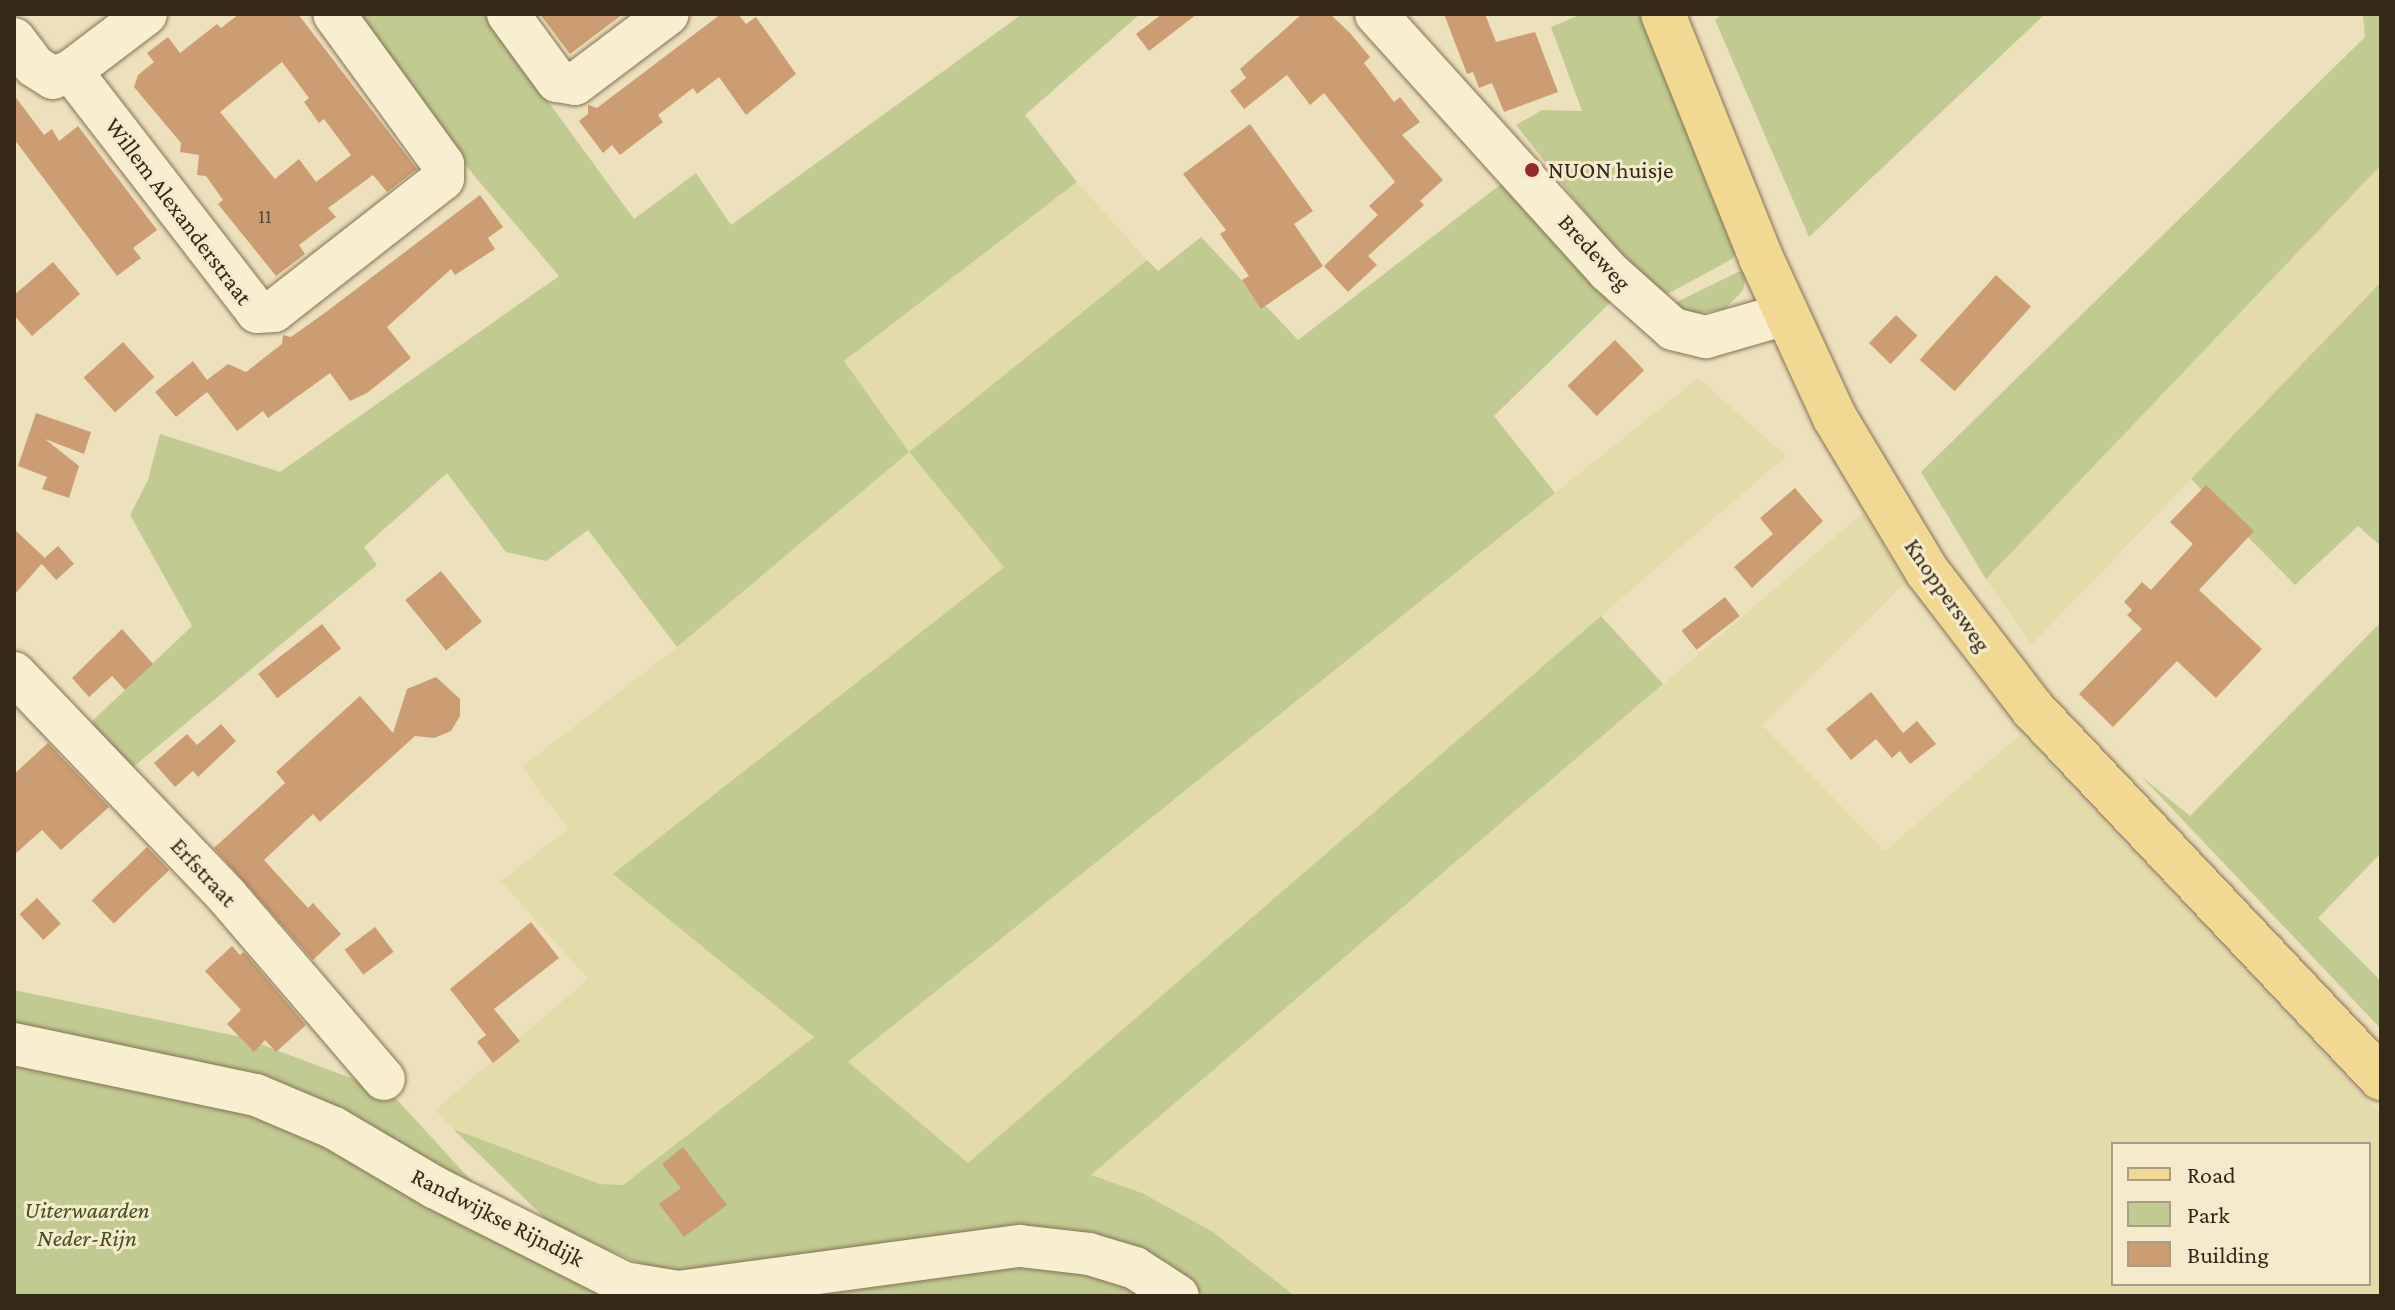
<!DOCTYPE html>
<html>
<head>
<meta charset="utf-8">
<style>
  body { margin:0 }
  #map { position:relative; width:2395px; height:1310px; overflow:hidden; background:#ede1bd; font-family:"Crimson Pro",serif }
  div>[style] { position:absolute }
  .farmland>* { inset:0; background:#e3dcaa }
  .green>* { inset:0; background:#c1cb91 }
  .building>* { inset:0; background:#cc9c72; transform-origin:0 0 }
  .roads { filter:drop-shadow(0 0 2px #857156) drop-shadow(0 0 2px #857156) }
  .minor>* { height:42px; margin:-21px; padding:0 21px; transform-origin:21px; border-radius:21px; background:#f8eed0 }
  .major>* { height:44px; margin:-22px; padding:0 22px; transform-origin:22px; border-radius:22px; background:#f2d993 }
  .dots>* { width:22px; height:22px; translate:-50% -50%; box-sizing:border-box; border:4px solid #f5ebcc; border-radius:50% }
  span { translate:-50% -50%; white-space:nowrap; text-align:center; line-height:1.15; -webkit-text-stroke:6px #f5ebcc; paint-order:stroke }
  .number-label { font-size:20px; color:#5a4531 }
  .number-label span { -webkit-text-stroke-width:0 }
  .poi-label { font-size:24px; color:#34281b }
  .left { translate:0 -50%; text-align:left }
  .street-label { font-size:24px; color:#34281b }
  .park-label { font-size:24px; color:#425022; font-style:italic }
  .frame { position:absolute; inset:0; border:16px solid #34281b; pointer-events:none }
  .legend { position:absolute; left:2111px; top:1142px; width:260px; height:144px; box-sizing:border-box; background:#f5ebcc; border:2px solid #a89d85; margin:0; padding:10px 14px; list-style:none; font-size:24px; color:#34281b }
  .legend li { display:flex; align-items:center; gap:16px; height:40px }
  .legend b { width:40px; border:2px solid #a89d85 }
</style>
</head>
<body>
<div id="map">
  <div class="farmland">
    <div style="clip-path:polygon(2381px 165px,2381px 282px,2031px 645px,1986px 579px)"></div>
    <div style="clip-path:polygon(1077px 182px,1147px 260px,909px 452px,1005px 567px,614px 874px,815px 1036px,623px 1185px,601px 1184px,453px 1129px,435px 1110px,588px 979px,501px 881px,568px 829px,522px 767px,677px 647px,908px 452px,843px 361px)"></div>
    <div style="clip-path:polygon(1698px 378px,1786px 456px,968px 1163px,848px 1062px)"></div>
    <div style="clip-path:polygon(evenodd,1863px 513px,1906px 582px,1762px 725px,1885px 851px,2021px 734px,2381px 1115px,2381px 1296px,1295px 1296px,1213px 1232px,1142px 1193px,1090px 1176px,1863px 513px,2113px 1144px,2369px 1144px,2369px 1284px,2113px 1284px,2113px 1144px)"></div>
  </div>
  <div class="green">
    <div style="clip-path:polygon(356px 14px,484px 14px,634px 219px,696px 173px,731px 225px,1022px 14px,1140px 14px,1025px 115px,1077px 182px,844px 361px,909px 452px,1147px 260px,1158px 271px,1201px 237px,1298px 340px,1509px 178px,1615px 298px,1494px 416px,1555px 493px,848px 1062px,968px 1163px,1601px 616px,1663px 684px,1091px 1175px,1142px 1193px,1213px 1232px,1295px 1296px,1205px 1296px,1148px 1254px,666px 1274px,555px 1228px,453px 1129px,600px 1184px,623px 1185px,814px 1037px,613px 874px,1004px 567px,909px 452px,677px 647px,588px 530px,546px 561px,506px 552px,447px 473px,364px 547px,377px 565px,127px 772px,85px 728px,192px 626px,130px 515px,148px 480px,160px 434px,280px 472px,559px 276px,472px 173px)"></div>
    <div style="clip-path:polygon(1582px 14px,1648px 14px,1707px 186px,1737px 248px,1732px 259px,1662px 297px,1650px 295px,1516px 125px,1542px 110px,1582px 111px,1551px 27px)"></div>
    <div style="clip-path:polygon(1722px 14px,2045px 14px,1809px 237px,1715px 20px)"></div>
    <div style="clip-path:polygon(2363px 14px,2381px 14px,2381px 165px,1986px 579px,1921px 472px,2365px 37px)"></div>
    <div style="clip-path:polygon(1740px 271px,1747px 274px,1743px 290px,1725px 309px,1688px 315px,1675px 303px)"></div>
    <div style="clip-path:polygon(2381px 282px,2381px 546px,2358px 526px,2295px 585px,2191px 479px)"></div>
    <div style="clip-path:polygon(2381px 622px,2381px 853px,2318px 918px,2381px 981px,2381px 1029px,2141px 776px,2190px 816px)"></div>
    <div style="clip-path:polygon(14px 990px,241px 1037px,391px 1093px,477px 1187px,371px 1129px,14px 1026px)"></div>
    <div style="clip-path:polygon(14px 1055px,239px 1102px,647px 1296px,14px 1296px)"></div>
    <div style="clip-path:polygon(1065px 1262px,1161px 1296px,778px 1296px,995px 1268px)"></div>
  </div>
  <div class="building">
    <div style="clip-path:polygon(evenodd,239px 14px,298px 14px,417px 169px,387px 192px,373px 175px,328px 208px,336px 217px,299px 245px,305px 254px,276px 276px,218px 204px,223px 200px,206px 176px,197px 175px,199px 155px,180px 152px,181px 143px,134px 87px,138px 75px,154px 62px,147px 53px,168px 37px,180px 53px,217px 24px,221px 28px,239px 14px,282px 62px,309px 98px,304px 102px,319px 123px,324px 119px,351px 155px,316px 182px,299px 159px,275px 179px,220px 112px,282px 62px)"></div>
    <div style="clip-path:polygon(540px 14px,623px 14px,570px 54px)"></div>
    <div style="clip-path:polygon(721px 14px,738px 14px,746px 24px,756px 17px,796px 74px,746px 115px,719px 77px,697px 94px,693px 88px,658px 115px,663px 122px,620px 155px,612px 145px,603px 153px,579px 121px,588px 114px,588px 105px,597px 108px)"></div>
    <div style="clip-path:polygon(1162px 14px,1197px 14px,1149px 51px,1136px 34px)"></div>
    <div style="clip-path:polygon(1302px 14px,1330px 14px,1350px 33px,1370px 57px,1364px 63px,1394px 102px,1400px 97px,1420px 122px,1402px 135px,1443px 180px,1420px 201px,1424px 205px,1368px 256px,1377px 265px,1348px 292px,1324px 266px,1378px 215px,1369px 206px,1395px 182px,1324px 93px,1310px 105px,1287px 75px,1244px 109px,1230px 91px,1246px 78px,1240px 69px)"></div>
    <div style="clip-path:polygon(1444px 14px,1485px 14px,1496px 42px,1535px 32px,1558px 92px,1504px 112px,1492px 83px,1479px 88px,1473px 72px,1467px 74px)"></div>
    <div style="clip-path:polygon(14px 95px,44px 135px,52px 129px,59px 141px,78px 126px,157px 230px,133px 248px,141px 258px,117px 276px,14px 139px)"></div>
    <div style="clip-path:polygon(1250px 124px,1313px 211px,1294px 224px,1323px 266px,1261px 309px,1242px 280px,1249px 276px,1220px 234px,1226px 230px,1183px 174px)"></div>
    <div style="clip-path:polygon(480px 195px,503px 227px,488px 238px,495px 249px,455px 275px,451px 269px,387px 327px,411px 358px,367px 393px,350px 401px,330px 373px,268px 418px,263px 411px,237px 431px,207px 392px,176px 417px,155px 392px,193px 361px,207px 380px,228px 364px,246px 372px,282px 344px,283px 335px,291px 337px,326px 312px)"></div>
    <div style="clip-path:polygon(53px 262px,80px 294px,32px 336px,14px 315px,14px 295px)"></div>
    <div style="left:1996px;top:275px;width:47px;height:114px;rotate:42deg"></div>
    <div style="left:1896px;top:315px;width:30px;height:39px;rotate:44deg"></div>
    <div style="left:1615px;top:340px;width:42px;height:66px;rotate:46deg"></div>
    <div style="left:123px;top:342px;width:47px;height:53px;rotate:48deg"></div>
    <div style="clip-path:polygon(36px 413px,91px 432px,84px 454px,45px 439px,79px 466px,69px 498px,42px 489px,47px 477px,18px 466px)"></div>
    <div style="clip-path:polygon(2206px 485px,2254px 531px,2199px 590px,2262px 649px,2216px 698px,2177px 661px,2113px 727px,2079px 694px,2142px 629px,2127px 615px,2132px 610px,2124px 602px,2142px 582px,2151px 590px,2193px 544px,2170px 522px)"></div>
    <div style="clip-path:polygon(1795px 488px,1823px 521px,1752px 588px,1734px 567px,1773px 534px,1760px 518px)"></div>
    <div style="clip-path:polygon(14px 529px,46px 559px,14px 595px)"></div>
    <div style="left:58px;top:546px;width:24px;height:24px;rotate:48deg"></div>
    <div style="left:441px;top:571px;width:65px;height:46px;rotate:51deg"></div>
    <div style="left:1725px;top:597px;width:24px;height:55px;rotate:52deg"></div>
    <div style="left:322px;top:624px;width:31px;height:81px;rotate:52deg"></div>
    <div style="clip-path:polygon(122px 629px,153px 664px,125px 690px,112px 676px,89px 697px,72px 678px)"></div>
    <div style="clip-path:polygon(436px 677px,460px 699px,460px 716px,451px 731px,434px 738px,415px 736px,320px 822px,313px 814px,264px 860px,308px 908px,313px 903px,341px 934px,313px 960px,214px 848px,285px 783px,276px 772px,360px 696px,393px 733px,407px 689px)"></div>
    <div style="clip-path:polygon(1871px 692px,1903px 733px,1917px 721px,1936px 744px,1910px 764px,1900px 751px,1892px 758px,1876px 739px,1851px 760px,1826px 729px)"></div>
    <div style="clip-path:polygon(221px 724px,236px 741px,198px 777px,193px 771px,175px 787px,154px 763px,187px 734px,197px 745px)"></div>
    <div style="clip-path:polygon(48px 743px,109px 807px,61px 850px,42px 830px,14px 855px,14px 774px)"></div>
    <div style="left:147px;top:847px;width:32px;height:77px;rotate:46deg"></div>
    <div style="left:37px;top:898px;width:35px;height:24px;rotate:47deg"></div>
    <div style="clip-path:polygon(531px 922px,559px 958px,494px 1009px,520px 1041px,493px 1063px,477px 1042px,486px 1035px,450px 989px)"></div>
    <div style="left:375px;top:927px;width:31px;height:38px;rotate:53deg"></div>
    <div style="clip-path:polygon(232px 946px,240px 955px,244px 952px,306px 1025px,276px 1052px,265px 1040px,254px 1052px,227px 1024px,241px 1010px,205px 971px)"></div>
    <div style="clip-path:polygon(683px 1147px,727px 1205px,684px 1237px,659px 1204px,681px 1188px,662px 1164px)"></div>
  </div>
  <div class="roads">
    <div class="minor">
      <div style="left:508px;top:14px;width:83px;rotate:53.8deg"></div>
      <div style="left:557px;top:81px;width:18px;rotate:9deg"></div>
      <div style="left:575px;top:84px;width:116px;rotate:-37deg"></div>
      <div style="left:1376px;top:14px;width:346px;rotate:47.9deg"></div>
      <div style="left:1608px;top:271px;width:87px;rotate:41.7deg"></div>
      <div style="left:1673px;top:329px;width:34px;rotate:14deg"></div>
      <div style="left:1706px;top:337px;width:83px;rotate:-16deg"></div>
      <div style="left:14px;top:39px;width:34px;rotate:53deg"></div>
      <div style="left:34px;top:66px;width:22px;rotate:32deg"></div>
      <div style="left:53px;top:78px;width:19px;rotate:-21deg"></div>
      <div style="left:71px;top:71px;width:94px;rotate:-37.2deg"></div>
      <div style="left:71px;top:71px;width:304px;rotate:52.3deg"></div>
      <div style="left:257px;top:312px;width:17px;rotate:-3deg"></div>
      <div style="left:274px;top:311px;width:214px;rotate:-38deg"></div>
      <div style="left:443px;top:179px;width:15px;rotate:-90deg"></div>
      <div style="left:443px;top:164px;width:185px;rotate:-126deg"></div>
      <div style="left:14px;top:673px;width:308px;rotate:46.3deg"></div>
      <div style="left:227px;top:896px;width:241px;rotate:49.4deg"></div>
      <div style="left:14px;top:1044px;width:247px;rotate:11.9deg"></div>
      <div style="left:256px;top:1095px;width:85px;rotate:22.9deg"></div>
      <div style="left:334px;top:1128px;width:116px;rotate:30.5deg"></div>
      <div style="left:434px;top:1187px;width:213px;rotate:26.8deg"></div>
      <div style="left:624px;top:1283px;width:55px;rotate:9.5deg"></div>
      <div style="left:678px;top:1292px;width:345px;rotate:-7.7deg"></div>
      <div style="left:1020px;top:1246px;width:69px;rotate:6.6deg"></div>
      <div style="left:1089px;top:1254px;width:48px;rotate:16.9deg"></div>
      <div style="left:1135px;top:1268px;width:51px;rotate:33.1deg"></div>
    </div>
    <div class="major">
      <div style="left:1663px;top:14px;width:263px;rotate:68.1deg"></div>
      <div style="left:1761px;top:258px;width:176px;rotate:65.2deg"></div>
      <div style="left:1835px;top:418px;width:179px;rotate:59deg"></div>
      <div style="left:1927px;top:571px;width:173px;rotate:52.5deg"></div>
      <div style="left:2032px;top:708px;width:509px;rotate:46.67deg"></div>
    </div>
  </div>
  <div class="dots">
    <div style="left:1532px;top:170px;background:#942b27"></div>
  </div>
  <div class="number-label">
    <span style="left:265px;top:216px">11</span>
  </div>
  <div class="poi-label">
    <span class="left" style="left:1548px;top:170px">NUON huisje</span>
  </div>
  <div class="street-label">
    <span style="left:179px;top:211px;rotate:53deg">Willem Alexanderstraat</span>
    <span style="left:1595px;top:252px;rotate:47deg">Bredeweg</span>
    <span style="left:1948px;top:595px;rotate:55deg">Knoppersweg</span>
    <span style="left:204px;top:872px;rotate:47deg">Erfstraat</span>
    <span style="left:498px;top:1217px;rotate:27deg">Randwijkse Rijndijk</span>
  </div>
  <div class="park-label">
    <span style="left:87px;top:1224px">Uiterwaarden<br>Neder-Rijn</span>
  </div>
  <div class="frame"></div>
  <ul class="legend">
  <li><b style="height:10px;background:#f2d993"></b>Road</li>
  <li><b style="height:22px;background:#c1cb91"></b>Park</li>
  <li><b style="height:22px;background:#cc9c72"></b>Building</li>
  </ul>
</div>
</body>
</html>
